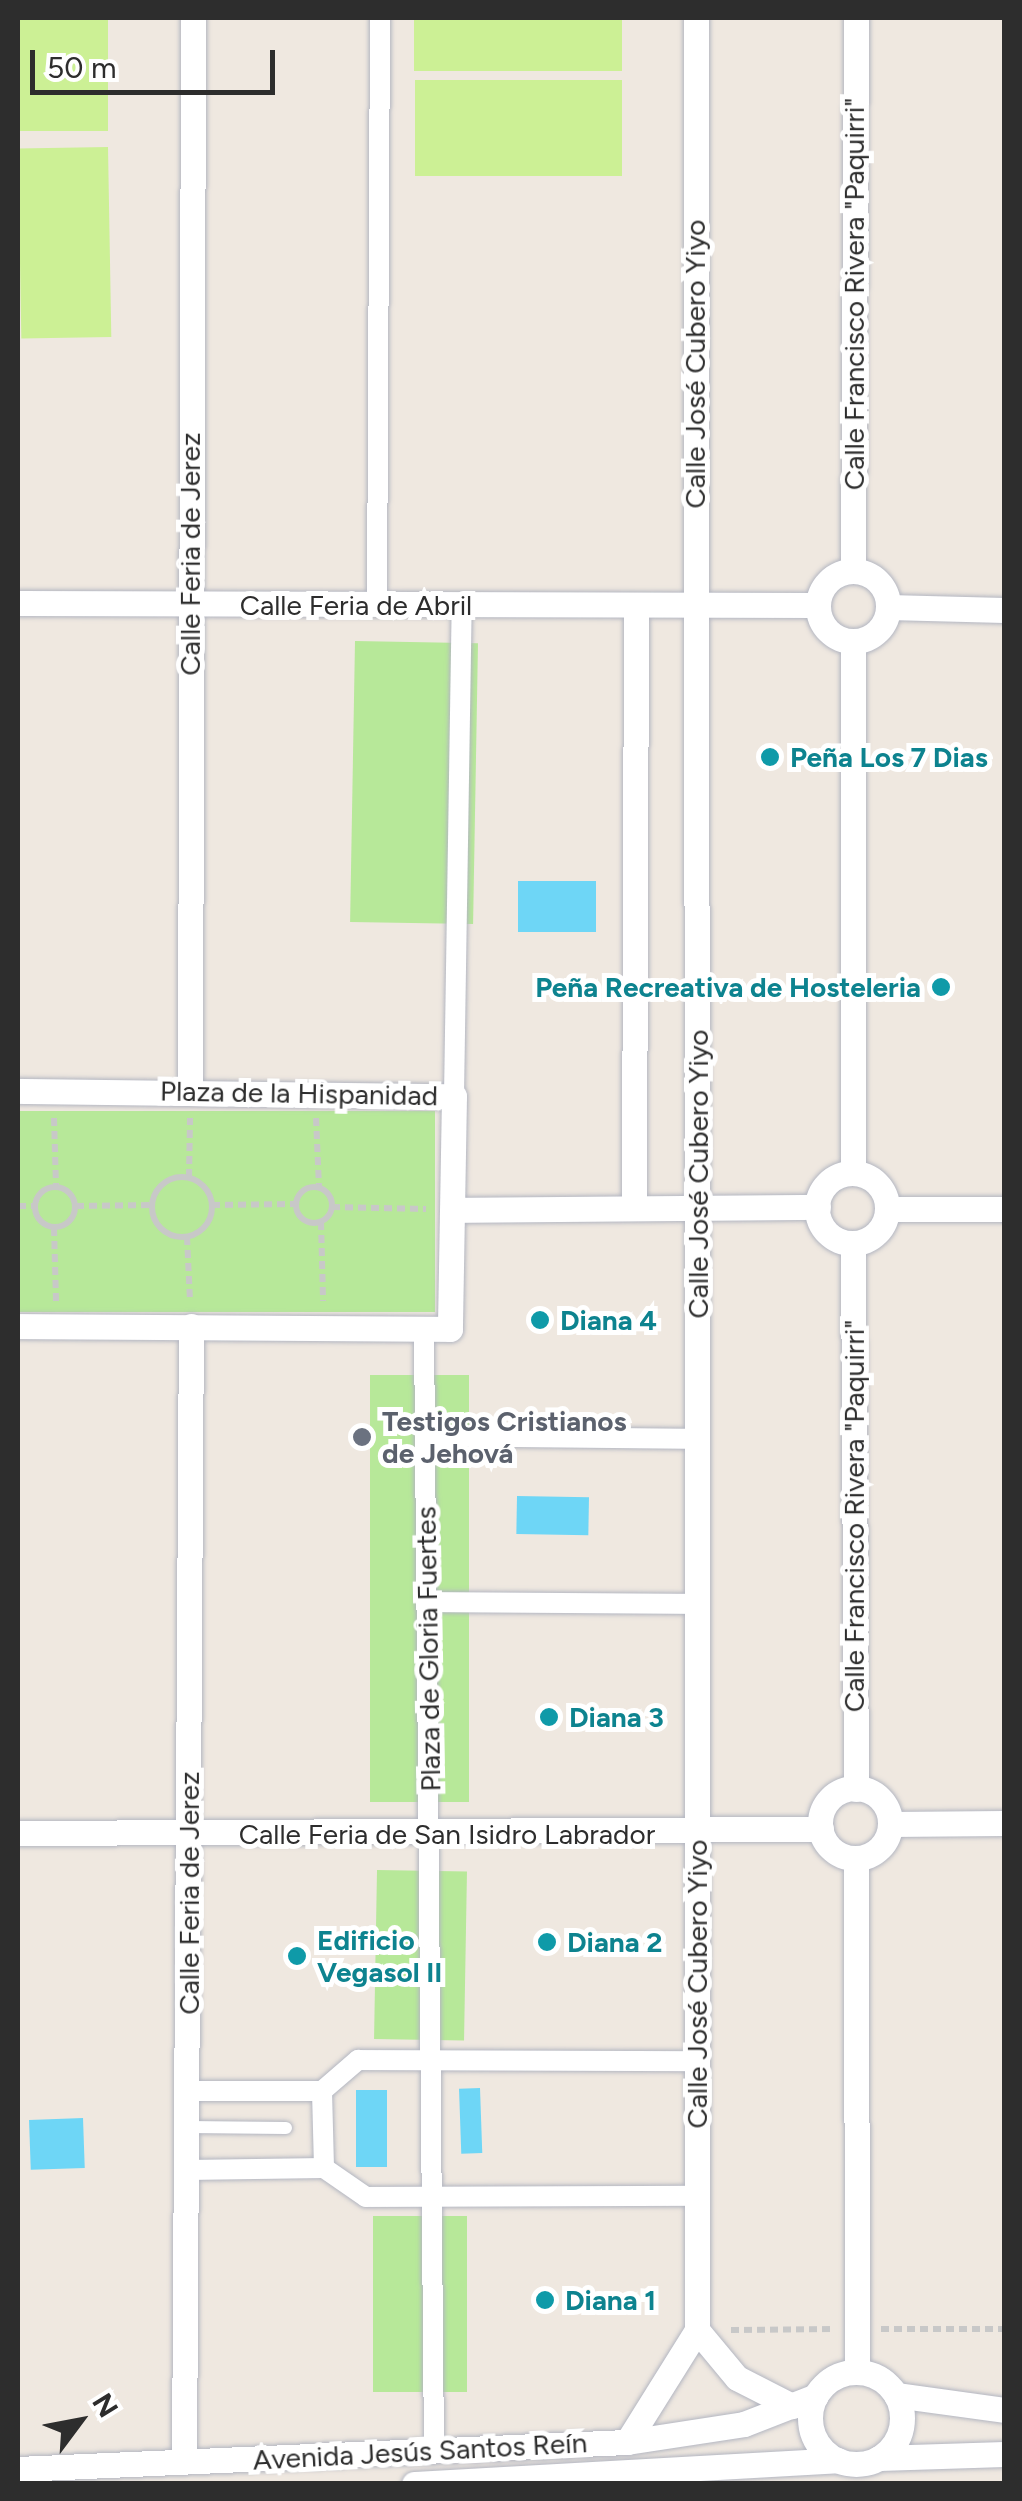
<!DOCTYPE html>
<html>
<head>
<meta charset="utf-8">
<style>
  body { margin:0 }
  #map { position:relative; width:1022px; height:2501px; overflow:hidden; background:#efe8e0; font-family:Figtree,sans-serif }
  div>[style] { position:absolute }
  .green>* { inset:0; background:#b7e899; transform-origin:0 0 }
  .pitch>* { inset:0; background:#ccf095; transform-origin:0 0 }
  .water>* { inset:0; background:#6ed6f6; transform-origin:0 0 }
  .path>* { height:6px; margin-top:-3px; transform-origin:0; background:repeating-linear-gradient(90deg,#c8c8c8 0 8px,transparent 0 13px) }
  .path>.ring { margin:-3px; padding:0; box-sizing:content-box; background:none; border:6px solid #c8c8c8; border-radius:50% }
  .roads { filter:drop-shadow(0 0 2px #b3b6c1) drop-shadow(0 0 2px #b3b6c1) }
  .service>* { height:12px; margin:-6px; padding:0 6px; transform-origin:6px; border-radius:6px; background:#fff }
  .pedestrian>* { height:20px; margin:-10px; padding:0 10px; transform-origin:10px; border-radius:10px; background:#fff }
  .minor>* { height:25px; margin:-12.5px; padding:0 12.5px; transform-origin:12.5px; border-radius:12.5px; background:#fff }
  .minor>.ring { margin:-12.5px; padding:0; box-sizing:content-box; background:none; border:25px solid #fff; border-radius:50% }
  .dots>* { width:28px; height:28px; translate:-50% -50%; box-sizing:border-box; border:5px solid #fff; border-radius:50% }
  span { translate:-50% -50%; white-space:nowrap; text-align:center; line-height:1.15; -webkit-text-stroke:10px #fff; paint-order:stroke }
  .street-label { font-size:28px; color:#2d2d2d }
  .culture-label { font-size:28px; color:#0d838f; font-weight:700 }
  .left { translate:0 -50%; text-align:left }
  .right { translate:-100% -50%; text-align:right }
  .worship-label { font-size:28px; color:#5b616d; font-weight:700 }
  .frame { position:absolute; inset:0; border:20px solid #2d2d2d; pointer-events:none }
  .north { position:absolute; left:30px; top:2371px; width:100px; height:100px; -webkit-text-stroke:8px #fff; paint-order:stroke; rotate:58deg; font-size:28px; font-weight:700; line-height:40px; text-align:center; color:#2d2d2d }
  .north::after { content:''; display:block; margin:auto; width:35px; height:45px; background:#2d2d2d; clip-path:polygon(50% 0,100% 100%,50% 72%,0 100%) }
  .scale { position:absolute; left:30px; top:50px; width:245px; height:45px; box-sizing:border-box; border:5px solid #2d2d2d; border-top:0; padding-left:12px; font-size:30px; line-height:35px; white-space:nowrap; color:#2d2d2d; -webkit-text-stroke:8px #fff; paint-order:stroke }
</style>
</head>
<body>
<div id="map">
  <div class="green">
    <div style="left:355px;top:641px;width:123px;height:281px;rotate:1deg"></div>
    <div style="left:18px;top:1111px;width:417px;height:201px"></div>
    <div style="left:370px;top:1375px;width:99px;height:427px"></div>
    <div style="left:377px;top:1870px;width:90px;height:169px;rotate:1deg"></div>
    <div style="left:373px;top:2216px;width:94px;height:176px"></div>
  </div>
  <div class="pitch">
    <div style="left:18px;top:18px;width:90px;height:113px"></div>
    <div style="left:414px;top:18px;width:208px;height:53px"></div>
    <div style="left:415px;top:80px;width:207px;height:96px"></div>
    <div style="left:108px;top:147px;width:190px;height:90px;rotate:89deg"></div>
  </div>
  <div class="water">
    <div style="left:596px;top:881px;width:51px;height:78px;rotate:90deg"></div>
    <div style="left:517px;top:1496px;width:72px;height:38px;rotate:1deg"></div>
    <div style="left:480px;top:2088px;width:65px;height:21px;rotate:88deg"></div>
    <div style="left:356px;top:2090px;width:31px;height:77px"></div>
    <div style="left:83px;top:2118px;width:50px;height:54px;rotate:88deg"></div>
  </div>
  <div class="path">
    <div style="left:54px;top:1118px;width:68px;rotate:88.3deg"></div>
    <div style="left:316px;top:1118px;width:69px;rotate:87.5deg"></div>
    <div class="ring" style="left:152px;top:1177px;width:54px;height:54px"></div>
    <div style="left:189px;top:1177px;width:59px;rotate:-89deg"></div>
    <div class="ring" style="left:35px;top:1187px;width:34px;height:34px"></div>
    <div class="ring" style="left:296px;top:1187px;width:30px;height:30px"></div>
    <div style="left:212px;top:1205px;width:84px;rotate:-0.7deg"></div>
    <div style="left:18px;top:1206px;width:17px"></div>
    <div style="left:76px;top:1206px;width:76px;rotate:-0.8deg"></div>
    <div style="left:332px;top:1207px;width:94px;rotate:1.2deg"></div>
    <div style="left:321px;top:1222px;width:79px;rotate:88.5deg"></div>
    <div style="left:54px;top:1228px;width:73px;rotate:88.4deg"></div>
    <div style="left:187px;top:1237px;width:63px;rotate:87.3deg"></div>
    <div style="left:881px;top:2329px;width:123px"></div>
    <div style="left:731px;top:2330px;width:102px;rotate:-0.6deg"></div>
  </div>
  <div class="roads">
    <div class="service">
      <div style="left:187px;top:2127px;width:99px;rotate:0.6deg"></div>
    </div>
    <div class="pedestrian">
      <div style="left:377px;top:606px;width:588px;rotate:-89.71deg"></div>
      <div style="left:454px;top:1096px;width:490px;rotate:-89.1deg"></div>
      <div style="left:424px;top:1328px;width:1122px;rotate:89.49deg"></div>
      <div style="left:426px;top:1436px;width:274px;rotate:0.6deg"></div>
      <div style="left:428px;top:1602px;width:271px;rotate:0.4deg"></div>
      <div style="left:187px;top:2091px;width:135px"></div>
      <div style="left:322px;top:2091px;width:48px;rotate:-40.7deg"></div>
      <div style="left:358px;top:2060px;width:339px;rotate:0.2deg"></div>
      <div style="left:322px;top:2091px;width:77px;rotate:88.5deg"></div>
      <div style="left:187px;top:2170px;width:137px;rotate:-0.8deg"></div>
      <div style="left:324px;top:2168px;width:51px;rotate:34.6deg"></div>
      <div style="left:366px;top:2197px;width:331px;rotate:-0.2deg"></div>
    </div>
    <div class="minor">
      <div style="left:853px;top:571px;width:553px;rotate:-89.69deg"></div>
      <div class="ring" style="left:818px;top:571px;width:45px;height:45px"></div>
      <div style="left:18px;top:603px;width:800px;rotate:0.14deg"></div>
      <div style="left:888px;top:607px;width:116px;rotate:1.5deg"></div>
      <div style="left:190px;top:1090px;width:1072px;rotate:-89.84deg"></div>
      <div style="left:18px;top:1091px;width:436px;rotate:0.7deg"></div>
      <div style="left:454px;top:1096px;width:233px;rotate:91deg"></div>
      <div style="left:450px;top:1329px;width:432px;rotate:-179.6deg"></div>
      <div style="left:853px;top:1173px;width:532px;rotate:-90deg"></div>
      <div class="ring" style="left:817px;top:1173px;width:45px;height:45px"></div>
      <div style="left:634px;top:1207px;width:601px;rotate:-89.81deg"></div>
      <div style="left:887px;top:1209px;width:117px"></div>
      <div style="left:453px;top:1210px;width:365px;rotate:-0.5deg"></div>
      <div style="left:853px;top:1243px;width:546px;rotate:89.69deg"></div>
      <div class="ring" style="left:820px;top:1788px;width:45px;height:45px"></div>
      <div style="left:890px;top:1824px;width:114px;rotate:-0.5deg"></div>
      <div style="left:18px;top:1833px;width:803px;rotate:-0.29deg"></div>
      <div style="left:856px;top:1858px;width:513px;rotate:89.89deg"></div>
      <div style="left:697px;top:2330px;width:62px;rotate:50.2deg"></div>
      <div style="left:737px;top:2378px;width:62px;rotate:27deg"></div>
      <div class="ring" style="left:810px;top:2372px;width:67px;height:67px"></div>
      <div style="left:896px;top:2395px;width:109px;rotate:7.9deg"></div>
      <div style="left:627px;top:2442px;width:132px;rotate:-58deg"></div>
      <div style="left:697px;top:2330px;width:2312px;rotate:-90.02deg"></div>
      <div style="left:879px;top:2458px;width:125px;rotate:-1.8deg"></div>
      <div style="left:184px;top:2461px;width:1135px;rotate:-89.65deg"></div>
      <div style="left:18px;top:2469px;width:610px;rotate:-2.54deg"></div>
      <div style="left:627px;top:2442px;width:118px;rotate:-8.7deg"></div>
      <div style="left:744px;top:2424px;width:77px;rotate:-21.3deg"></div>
      <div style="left:414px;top:2484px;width:425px;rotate:-3.2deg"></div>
    </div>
  </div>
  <div class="dots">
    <div style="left:770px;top:757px;background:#0f9aa8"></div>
    <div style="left:941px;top:987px;background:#0f9aa8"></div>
    <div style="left:540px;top:1320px;background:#0f9aa8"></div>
    <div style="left:362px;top:1437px;background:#6b7280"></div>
    <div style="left:549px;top:1717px;background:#0f9aa8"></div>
    <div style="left:547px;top:1942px;background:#0f9aa8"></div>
    <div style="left:297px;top:1956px;background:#0f9aa8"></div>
    <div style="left:545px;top:2300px;background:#0f9aa8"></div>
  </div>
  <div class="street-label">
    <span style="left:854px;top:294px;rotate:-90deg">Calle Francisco Rivera "Paquirri"</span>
    <span style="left:695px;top:364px;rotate:-90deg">Calle José Cubero Yiyo</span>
    <span style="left:190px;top:554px;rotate:-90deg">Calle Feria de Jerez</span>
    <span style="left:356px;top:605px">Calle Feria de Abril</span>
    <span style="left:299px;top:1093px;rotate:1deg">Plaza de la Hispanidad</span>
    <span style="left:698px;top:1174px;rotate:-90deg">Calle José Cubero Yiyo</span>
    <span style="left:854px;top:1516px;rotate:-90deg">Calle Francisco Rivera "Paquirri"</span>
    <span style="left:428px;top:1649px;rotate:-91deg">Plaza de Gloria Fuertes</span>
    <span style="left:447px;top:1834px">Calle Feria de San Isidro Labrador</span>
    <span style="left:189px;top:1893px;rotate:-90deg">Calle Feria de Jerez</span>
    <span style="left:697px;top:1984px;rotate:-90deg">Calle José Cubero Yiyo</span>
    <span style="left:420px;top:2451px;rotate:-3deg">Avenida Jesús Santos Reín</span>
  </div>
  <div class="culture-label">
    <span class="left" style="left:790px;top:757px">Peña Los 7 Dias</span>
    <span class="right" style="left:921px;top:987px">Peña Recreativa de Hosteleria</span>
    <span class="left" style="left:560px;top:1320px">Diana 4</span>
    <span class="left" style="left:569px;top:1717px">Diana 3</span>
    <span class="left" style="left:317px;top:1956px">Edificio<br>Vegasol II</span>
    <span class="left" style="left:567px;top:1942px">Diana 2</span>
    <span class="left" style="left:565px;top:2300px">Diana 1</span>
  </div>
  <div class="worship-label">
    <span class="left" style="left:382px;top:1437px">Testigos Cristianos<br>de Jehová</span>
  </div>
  <div class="frame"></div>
  <div class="north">N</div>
  <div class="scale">50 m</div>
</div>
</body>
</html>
